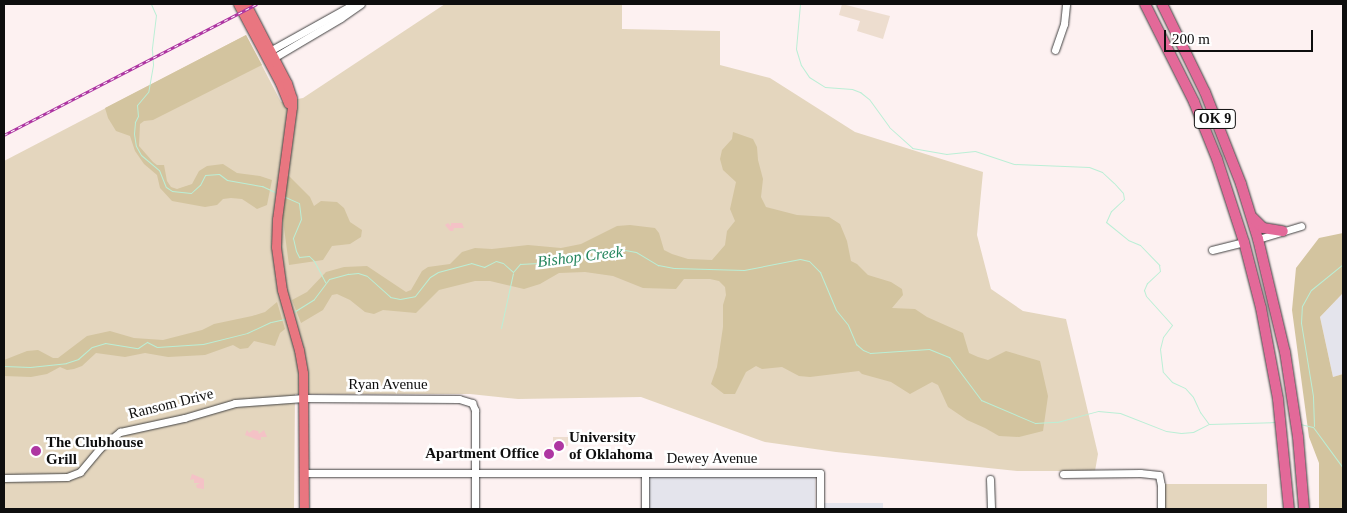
<!DOCTYPE html>
<html>
<head>
<meta charset="utf-8">
<style>
  body { margin:0 }
  #map { position:relative; width:1347px; height:513px; overflow:hidden; background:#fdf1f1; font-family:Georgia,serif }
  div>[style] { position:absolute }
  .industrial>* { inset:0; background:#e4e4ec; transform-origin:0 0 }
  .green>* { inset:0; background:#e4d6be; transform-origin:0 0 }
  .forest>* { inset:0; background:#d3c49f }
  .sand>* { inset:0; background:#f4c2c6 }
  .pitch>* { inset:0; background:#edddcf; transform-origin:0 0 }
  .stream>* { height:1px; margin:-0.5px; padding:0 0.5px; transform-origin:0.5px; border-radius:0.5px; background:#bbefd6 }
  .roads { filter:drop-shadow(0 0 1px #414141) drop-shadow(0 0 1px #414141) }
  .minor>* { height:7px; margin:-3.5px; padding:0 3.5px; transform-origin:3.5px; border-radius:3.5px; background:#fff }
  .major>* { height:9px; margin:-4.5px; padding:0 4.5px; transform-origin:4.5px; border-radius:4.5px; background:#e97680 }
  .highway>* { height:10px; margin:-5px; padding:0 5px; transform-origin:5px; border-radius:5px; background:#e36999 }
  .rail>* { height:3px; margin-top:-1.5px; transform-origin:0; background:repeating-linear-gradient(90deg,#fff 0 4px,#ae36a2 0 8px); box-sizing:border-box; border-block:1px solid #ae36a2 }
  .dots>* { width:14px; height:14px; translate:-50% -50%; box-sizing:border-box; border:2px solid #fff; border-radius:50% }
  span { translate:-50% -50%; white-space:nowrap; text-align:center; line-height:1.15; -webkit-text-stroke:5px #fff; paint-order:stroke }
  .shield-label span { padding:1px 4px; background:#fff; border:1px solid; border-radius:4px; -webkit-text-stroke-width:0 }
  .shield-label { font-size:14px; color:#0e0e0e; font-weight:700 }
  .street-label { font-size:15px; color:#0e0e0e }
  .poi-label { font-size:15px; color:#0e0e0e; font-weight:700 }
  .left { translate:0 -50%; text-align:left }
  .right { translate:-100% -50%; text-align:right }
  .water-label { font-size:16px; color:#23855d; font-style:italic }
  .frame { position:absolute; inset:0; border:5px solid #0e0e0e; pointer-events:none }
  .scale { position:absolute; left:1164px; top:30px; width:149px; height:22px; box-sizing:border-box; border:2px solid #0e0e0e; border-top:0; padding-left:6px; font-size:15px; line-height:18px; white-space:nowrap; color:#0e0e0e; -webkit-text-stroke:4px #fff; paint-order:stroke }
</style>
</head>
<body>
<div id="map">
  <div class="industrial">
    <div style="clip-path:polygon(1343px 293px,1343px 374px,1333px 377px,1320px 317px)"></div>
    <div style="left:649px;top:476px;width:166px;height:33px"></div>
    <div style="left:822px;top:503px;width:61px;height:6px"></div>
  </div>
  <div class="green">
    <div style="clip-path:polygon(445px 4px,622px 4px,622px 29px,720px 31px,720px 65px,770px 78px,855px 132px,983px 172px,977px 235px,991px 289px,1023px 311px,1066px 319px,1098px 454px,1095px 471px,1017px 471px,836px 452px,765px 442px,641px 397px,518px 399px,470px 394px,295px 394px,294px 509px,4px 509px,4px 161px,246px 35px,281px 102px,303px 98px)"></div>
    <div style="left:1163px;top:484px;width:104px;height:25px"></div>
  </div>
  <div class="forest">
    <div style="clip-path:polygon(246px 35px,262px 65px,153px 120px,144px 121px,140px 124px,139px 146px,153px 162px,157px 165px,164px 165px,167px 181px,171px 187px,177px 189px,192px 184px,199px 171px,207px 166px,223px 164px,237px 173px,260px 176px,272px 180px,267px 205px,257px 209px,242px 199px,231px 198px,223px 199px,217px 205px,205px 207px,172px 201px,160px 188px,157px 175px,144px 164px,135px 151px,130px 136px,116px 131px,108px 118px,105px 108px)"></div>
    <div style="clip-path:polygon(733px 132px,753px 139px,757px 147px,758px 160px,763px 179px,761px 197px,766px 207px,797px 215px,829px 217px,840px 224px,847px 241px,851px 261px,857px 264px,868px 275px,891px 282px,902px 289px,903px 295px,892px 308px,915px 309px,927px 317px,963px 333px,969px 353px,978px 357px,988px 360px,1006px 351px,1040px 361px,1048px 396px,1043px 431px,1019px 437px,999px 436px,985px 428px,967px 420px,948px 407px,938px 385px,932px 382px,910px 394px,891px 382px,862px 374px,859px 371px,810px 377px,799px 376px,782px 367px,762px 369px,756px 366px,746px 372px,735px 394px,724px 394px,711px 384px,717px 367px,723px 327px,723px 305px,726px 295px,725px 287px,719px 281px,710px 279px,684px 279px,676px 289px,643px 288px,613px 276px,585px 272px,559px 273px,540px 284px,524px 289px,490px 281px,475px 281px,439px 290px,416px 313px,383px 310px,374px 314px,365px 312px,350px 300px,337px 294px,332px 295px,323px 310px,301px 323px,292px 300px,307px 292px,326px 272px,344px 267px,367px 266px,406px 292px,411px 290px,422px 271px,428px 267px,450px 264px,462px 252px,475px 248px,492px 249px,528px 245px,561px 248px,581px 244px,617px 226px,630px 225px,655px 228px,659px 233px,664px 250px,672px 254px,688px 259px,712px 260px,725px 245px,727px 231px,735px 221px,730px 209px,736px 182px,723px 170px,720px 159px,722px 150px,732px 139px)"></div>
    <div style="clip-path:polygon(287px 174px,310px 197px,314px 206px,321px 201px,337px 202px,344px 208px,350px 222px,362px 230px,361px 237px,350px 244px,332px 246px,323px 260px,289px 265px,282px 213px)"></div>
    <div style="clip-path:polygon(1343px 233px,1343px 293px,1320px 317px,1333px 377px,1343px 374px,1343px 509px,1319px 509px,1319px 463px,1309px 437px,1292px 310px,1296px 268px,1319px 238px)"></div>
    <div style="clip-path:polygon(277px 302px,285px 329px,280px 333px,275px 346px,254px 341px,248px 348px,240px 349px,233px 345px,205px 355px,168px 357px,145px 353px,125px 357px,96px 353px,82px 366px,74px 369px,67px 370px,60px 367px,47px 374px,31px 377px,4px 376px,4px 360px,27px 351px,38px 350px,53px 358px,58px 358px,87px 336px,110px 331px,134px 338px,163px 340px,202px 330px,214px 324px,252px 316px,265px 312px)"></div>
  </div>
  <div class="sand">
    <div style="clip-path:polygon(448px 223px,451px 226px,451px 223px,462px 223px,464px 228px,454px 228px,453px 231px,450px 231px,445px 225px)"></div>
    <div style="clip-path:polygon(247px 430px,249px 433px,253px 430px,258px 431px,259px 434px,264px 430px,267px 437px,261px 437px,261px 440px,258px 440px,245px 435px)"></div>
    <div style="clip-path:polygon(192px 474px,204px 479px,204px 489px,197px 488px,196px 485px,200px 483px,194px 483px,194px 479px,190px 480px)"></div>
  </div>
  <div class="pitch">
    <div style="clip-path:polygon(842px 4px,890px 16px,883px 39px,857px 31px,860px 21px,839px 15px)"></div>
    <div style="left:553px;top:437px;width:15px;height:9px"></div>
  </div>
  <div class="stream">
    <div style="left:151px;top:4px;width:12px;rotate:66deg"></div>
    <div style="left:156px;top:15px;width:35px;rotate:97deg"></div>
    <div style="left:152px;top:50px;width:15px;rotate:86deg"></div>
    <div style="left:153px;top:65px;width:27px;rotate:100deg"></div>
    <div style="left:148px;top:92px;width:17px;rotate:130deg"></div>
    <div style="left:137px;top:105px;width:11px;rotate:85deg"></div>
    <div style="left:138px;top:116px;width:7px;rotate:117deg"></div>
    <div style="left:135px;top:122px;width:12px;rotate:95deg"></div>
    <div style="left:134px;top:134px;width:12px;rotate:81deg"></div>
    <div style="left:136px;top:146px;width:10px;rotate:61deg"></div>
    <div style="left:141px;top:155px;width:23px;rotate:40deg"></div>
    <div style="left:159px;top:170px;width:18px;rotate:68deg"></div>
    <div style="left:166px;top:187px;width:7px;rotate:34deg"></div>
    <div style="left:172px;top:191px;width:19px;rotate:6deg"></div>
    <div style="left:191px;top:193px;width:12px;rotate:-42deg"></div>
    <div style="left:200px;top:185px;width:11px;rotate:-63deg"></div>
    <div style="left:205px;top:175px;width:14px;rotate:-4deg"></div>
    <div style="left:219px;top:174px;width:10px;rotate:37deg"></div>
    <div style="left:227px;top:180px;width:36px;rotate:10deg"></div>
    <div style="left:262px;top:186px;width:17px;rotate:25deg"></div>
    <div style="left:800px;top:4px;width:45px;rotate:95.1deg"></div>
    <div style="left:796px;top:49px;width:17px;rotate:73deg"></div>
    <div style="left:801px;top:65px;width:14px;rotate:56deg"></div>
    <div style="left:809px;top:77px;width:19px;rotate:32deg"></div>
    <div style="left:825px;top:87px;width:27px;rotate:4deg"></div>
    <div style="left:852px;top:89px;width:9px;rotate:21deg"></div>
    <div style="left:860px;top:92px;width:11px;rotate:38deg"></div>
    <div style="left:869px;top:99px;width:34px;rotate:54deg"></div>
    <div style="left:889px;top:127px;width:31px;rotate:42deg"></div>
    <div style="left:912px;top:148px;width:35px;rotate:10deg"></div>
    <div style="left:946px;top:154px;width:29px;rotate:-6deg"></div>
    <div style="left:975px;top:151px;width:41px;rotate:18.4deg"></div>
    <div style="left:1014px;top:164px;width:75px;rotate:2.3deg"></div>
    <div style="left:1089px;top:167px;width:14px;rotate:21deg"></div>
    <div style="left:1102px;top:172px;width:16px;rotate:43deg"></div>
    <div style="left:1114px;top:183px;width:13px;rotate:48deg"></div>
    <div style="left:1123px;top:193px;width:6px;rotate:81deg"></div>
    <div style="left:1124px;top:199px;width:18px;rotate:137deg"></div>
    <div style="left:1111px;top:211px;width:12px;rotate:114deg"></div>
    <div style="left:1106px;top:222px;width:28px;rotate:39deg"></div>
    <div style="left:1128px;top:240px;width:13px;rotate:23deg"></div>
    <div style="left:1140px;top:245px;width:28px;rotate:46deg"></div>
    <div style="left:1159px;top:265px;width:6px;rotate:81deg"></div>
    <div style="left:1160px;top:271px;width:18px;rotate:137deg"></div>
    <div style="left:1147px;top:283px;width:8px;rotate:113deg"></div>
    <div style="left:1144px;top:290px;width:6px;rotate:72deg"></div>
    <div style="left:1146px;top:296px;width:39px;rotate:48deg"></div>
    <div style="left:1172px;top:325px;width:15px;rotate:127deg"></div>
    <div style="left:1163px;top:337px;width:12px;rotate:104deg"></div>
    <div style="left:1160px;top:349px;width:23px;rotate:83deg"></div>
    <div style="left:1163px;top:372px;width:13px;rotate:48deg"></div>
    <div style="left:1172px;top:382px;width:14px;rotate:25deg"></div>
    <div style="left:1185px;top:388px;width:12px;rotate:48deg"></div>
    <div style="left:1193px;top:397px;width:17px;rotate:65deg"></div>
    <div style="left:1200px;top:412px;width:14px;rotate:54deg"></div>
    <div style="left:283px;top:196px;width:17px;rotate:24deg"></div>
    <div style="left:299px;top:203px;width:16px;rotate:83deg"></div>
    <div style="left:301px;top:219px;width:21px;rotate:113deg"></div>
    <div style="left:293px;top:238px;width:13px;rotate:77deg"></div>
    <div style="left:296px;top:251px;width:7px;rotate:63deg"></div>
    <div style="left:299px;top:257px;width:10px;rotate:-6deg"></div>
    <div style="left:309px;top:256px;width:7px;rotate:45deg"></div>
    <div style="left:314px;top:261px;width:24px;rotate:62deg"></div>
    <div style="left:292px;top:313px;width:26px;rotate:-32deg"></div>
    <div style="left:314px;top:299px;width:25px;rotate:-53deg"></div>
    <div style="left:329px;top:279px;width:20px;rotate:-15deg"></div>
    <div style="left:348px;top:274px;width:10px;rotate:-6deg"></div>
    <div style="left:358px;top:273px;width:9px;rotate:18deg"></div>
    <div style="left:367px;top:276px;width:31px;rotate:42deg"></div>
    <div style="left:390px;top:297px;width:10px;rotate:11deg"></div>
    <div style="left:400px;top:299px;width:15px;rotate:-11deg"></div>
    <div style="left:415px;top:296px;width:24px;rotate:-52deg"></div>
    <div style="left:430px;top:277px;width:9px;rotate:-32deg"></div>
    <div style="left:438px;top:272px;width:34px;rotate:-15deg"></div>
    <div style="left:471px;top:263px;width:14px;rotate:17deg"></div>
    <div style="left:484px;top:267px;width:13px;rotate:-27deg"></div>
    <div style="left:496px;top:261px;width:7px;rotate:16deg"></div>
    <div style="left:503px;top:263px;width:13px;rotate:42deg"></div>
    <div style="left:513px;top:272px;width:11px;rotate:-49deg"></div>
    <div style="left:520px;top:264px;width:36px;rotate:-3deg"></div>
    <div style="left:556px;top:262px;width:21px;rotate:-17deg"></div>
    <div style="left:576px;top:256px;width:31px;rotate:2deg"></div>
    <div style="left:607px;top:257px;width:19px;rotate:-21deg"></div>
    <div style="left:625px;top:250px;width:11px;rotate:10deg"></div>
    <div style="left:636px;top:252px;width:26px;rotate:31deg"></div>
    <div style="left:658px;top:265px;width:16px;rotate:11deg"></div>
    <div style="left:674px;top:268px;width:70px;rotate:1.6deg"></div>
    <div style="left:744px;top:270px;width:57px;rotate:-11.1deg"></div>
    <div style="left:800px;top:259px;width:9px;rotate:13deg"></div>
    <div style="left:809px;top:261px;width:16px;rotate:45deg"></div>
    <div style="left:820px;top:272px;width:41px;rotate:67.2deg"></div>
    <div style="left:836px;top:310px;width:19px;rotate:51deg"></div>
    <div style="left:848px;top:325px;width:21px;rotate:67deg"></div>
    <div style="left:856px;top:344px;width:9px;rotate:41deg"></div>
    <div style="left:863px;top:350px;width:8px;rotate:23deg"></div>
    <div style="left:870px;top:353px;width:59px;rotate:-3.9deg"></div>
    <div style="left:929px;top:349px;width:22px;rotate:22deg"></div>
    <div style="left:949px;top:357px;width:54px;rotate:53.3deg"></div>
    <div style="left:981px;top:400px;width:59px;rotate:23.1deg"></div>
    <div style="left:1035px;top:423px;width:22px;rotate:-3deg"></div>
    <div style="left:1057px;top:422px;width:42px;rotate:-15deg"></div>
    <div style="left:1098px;top:411px;width:22px;rotate:5deg"></div>
    <div style="left:1120px;top:413px;width:49px;rotate:21.4deg"></div>
    <div style="left:1166px;top:431px;width:15px;rotate:8deg"></div>
    <div style="left:1181px;top:433px;width:12px;rotate:-5deg"></div>
    <div style="left:1193px;top:432px;width:18px;rotate:-27deg"></div>
    <div style="left:1209px;top:424px;width:67px;rotate:-1.7deg"></div>
    <div style="left:501px;top:328px;width:56px;rotate:-77.7deg"></div>
    <div style="left:4px;top:366px;width:26px;rotate:2deg"></div>
    <div style="left:30px;top:367px;width:36px;rotate:-6deg"></div>
    <div style="left:66px;top:363px;width:13px;rotate:-18deg"></div>
    <div style="left:78px;top:359px;width:18px;rotate:-41deg"></div>
    <div style="left:92px;top:347px;width:14px;rotate:-17deg"></div>
    <div style="left:105px;top:343px;width:33px;rotate:9deg"></div>
    <div style="left:138px;top:348px;width:11px;rotate:-34deg"></div>
    <div style="left:147px;top:342px;width:11px;rotate:27deg"></div>
    <div style="left:157px;top:347px;width:46px;rotate:-3.7deg"></div>
    <div style="left:203px;top:344px;width:45px;rotate:-14deg"></div>
    <div style="left:247px;top:333px;width:26px;rotate:-25deg"></div>
    <div style="left:271px;top:322px;width:14px;rotate:-12deg"></div>
    <div style="left:1300px;top:424px;width:13px;rotate:13deg"></div>
    <div style="left:1313px;top:427px;width:51px;rotate:53.8deg"></div>
    <div style="left:1314px;top:426px;width:30px;rotate:-92deg"></div>
    <div style="left:1313px;top:396px;width:74px;rotate:-99.3deg"></div>
    <div style="left:1301px;top:323px;width:17px;rotate:-87deg"></div>
    <div style="left:1302px;top:306px;width:18px;rotate:-61deg"></div>
    <div style="left:1311px;top:290px;width:41px;rotate:-39.1deg"></div>
  </div>
  <div class="roads">
    <div class="minor">
      <div style="left:1055px;top:50px;width:28px;rotate:-71deg"></div>
      <div style="left:1064px;top:24px;width:20px;rotate:-84deg"></div>
      <div style="left:266px;top:53px;width:101px;rotate:-29.1deg"></div>
      <div style="left:270px;top:60px;width:82px;rotate:-30.6deg"></div>
      <div style="left:341px;top:18px;width:24px;rotate:-35deg"></div>
      <div style="left:1258px;top:239px;width:45px;rotate:-16.8deg"></div>
      <div style="left:1212px;top:250px;width:33px;rotate:-14deg"></div>
      <div style="left:304px;top:473px;width:516px"></div>
      <div style="left:820px;top:473px;width:36px;rotate:90deg"></div>
      <div style="left:1063px;top:474px;width:77px;rotate:-0.7deg"></div>
      <div style="left:1140px;top:473px;width:19px;rotate:6deg"></div>
      <div style="left:1159px;top:475px;width:10px;rotate:79deg"></div>
      <div style="left:1161px;top:485px;width:24px;rotate:90deg"></div>
      <div style="left:4px;top:478px;width:63px;rotate:-0.9deg"></div>
      <div style="left:67px;top:477px;width:14px;rotate:-21deg"></div>
      <div style="left:80px;top:472px;width:31px;rotate:-50deg"></div>
      <div style="left:100px;top:448px;width:26px;rotate:-39deg"></div>
      <div style="left:120px;top:432px;width:66px;rotate:-12.3deg"></div>
      <div style="left:184px;top:418px;width:53px;rotate:-16.4deg"></div>
      <div style="left:235px;top:403px;width:69px;rotate:-4.1deg"></div>
      <div style="left:304px;top:398px;width:155px;rotate:0.4deg"></div>
      <div style="left:459px;top:399px;width:14px;rotate:17deg"></div>
      <div style="left:472px;top:403px;width:8px;rotate:67deg"></div>
      <div style="left:475px;top:410px;width:99px;rotate:90deg"></div>
      <div style="left:990px;top:479px;width:30px;rotate:88deg"></div>
      <div style="left:645px;top:509px;width:36px;rotate:-90deg"></div>
    </div>
    <div class="major">
      <div style="left:238px;top:4px;width:89px;rotate:62deg"></div>
      <div style="left:280px;top:83px;width:22px;rotate:68deg"></div>
      <div style="left:246px;top:4px;width:89px;rotate:62.6deg"></div>
      <div style="left:287px;top:83px;width:16px;rotate:72deg"></div>
      <div style="left:292px;top:98px;width:9px;rotate:90deg"></div>
      <div style="left:292px;top:107px;width:113px;rotate:97.6deg"></div>
      <div style="left:277px;top:219px;width:28px;rotate:92deg"></div>
      <div style="left:276px;top:247px;width:43px;rotate:82.1deg"></div>
      <div style="left:282px;top:290px;width:62px;rotate:74.2deg"></div>
      <div style="left:299px;top:350px;width:23px;rotate:80deg"></div>
      <div style="left:303px;top:373px;width:136px;rotate:89.6deg"></div>
    </div>
    <div class="highway">
      <div style="left:1145px;top:4px;width:110px;rotate:63.4deg"></div>
      <div style="left:1194px;top:102px;width:61px;rotate:68deg"></div>
      <div style="left:1217px;top:159px;width:87px;rotate:72deg"></div>
      <div style="left:1244px;top:242px;width:68px;rotate:75.6deg"></div>
      <div style="left:1261px;top:308px;width:93px;rotate:79.4deg"></div>
      <div style="left:1278px;top:399px;width:111px;rotate:84.3deg"></div>
      <div style="left:1162px;top:4px;width:98px;rotate:64deg"></div>
      <div style="left:1205px;top:92px;width:99px;rotate:68.6deg"></div>
      <div style="left:1241px;top:184px;width:58px;rotate:72.8deg"></div>
      <div style="left:1258px;top:239px;width:116px;rotate:76.6deg"></div>
      <div style="left:1285px;top:352px;width:86px;rotate:81.3deg"></div>
      <div style="left:1298px;top:437px;width:72px;rotate:85.2deg"></div>
      <div style="left:1253px;top:218px;width:14px;rotate:45deg"></div>
      <div style="left:1263px;top:228px;width:20px;rotate:9deg"></div>
    </div>
  </div>
  <div class="rail">
    <div style="left:4px;top:135px;width:285px;rotate:-27.4deg"></div>
  </div>
  <div class="dots">
    <div style="left:559px;top:446px;background:#ae36a2"></div>
    <div style="left:36px;top:451px;background:#ae36a2"></div>
    <div style="left:549px;top:454px;background:#ae36a2"></div>
  </div>
  <div class="shield-label">
    <span style="left:1215px;top:119px">OK 9</span>
  </div>
  <div class="street-label">
    <span style="left:388px;top:385px">Ryan Avenue</span>
    <span style="left:171px;top:404px;rotate:-14deg">Ransom Drive</span>
    <span style="left:712px;top:459px">Dewey Avenue</span>
  </div>
  <div class="poi-label">
    <span class="left" style="left:569px;top:446px">University<br>of Oklahoma</span>
    <span class="left" style="left:46px;top:451px">The Clubhouse<br>Grill</span>
    <span class="right" style="left:539px;top:454px">Apartment Office</span>
  </div>
  <div class="water-label">
    <span style="left:580px;top:257px;rotate:-7deg">Bishop Creek</span>
  </div>
  <div class="frame"></div>
  <div class="scale">200 m</div>
</div>
</body>
</html>
